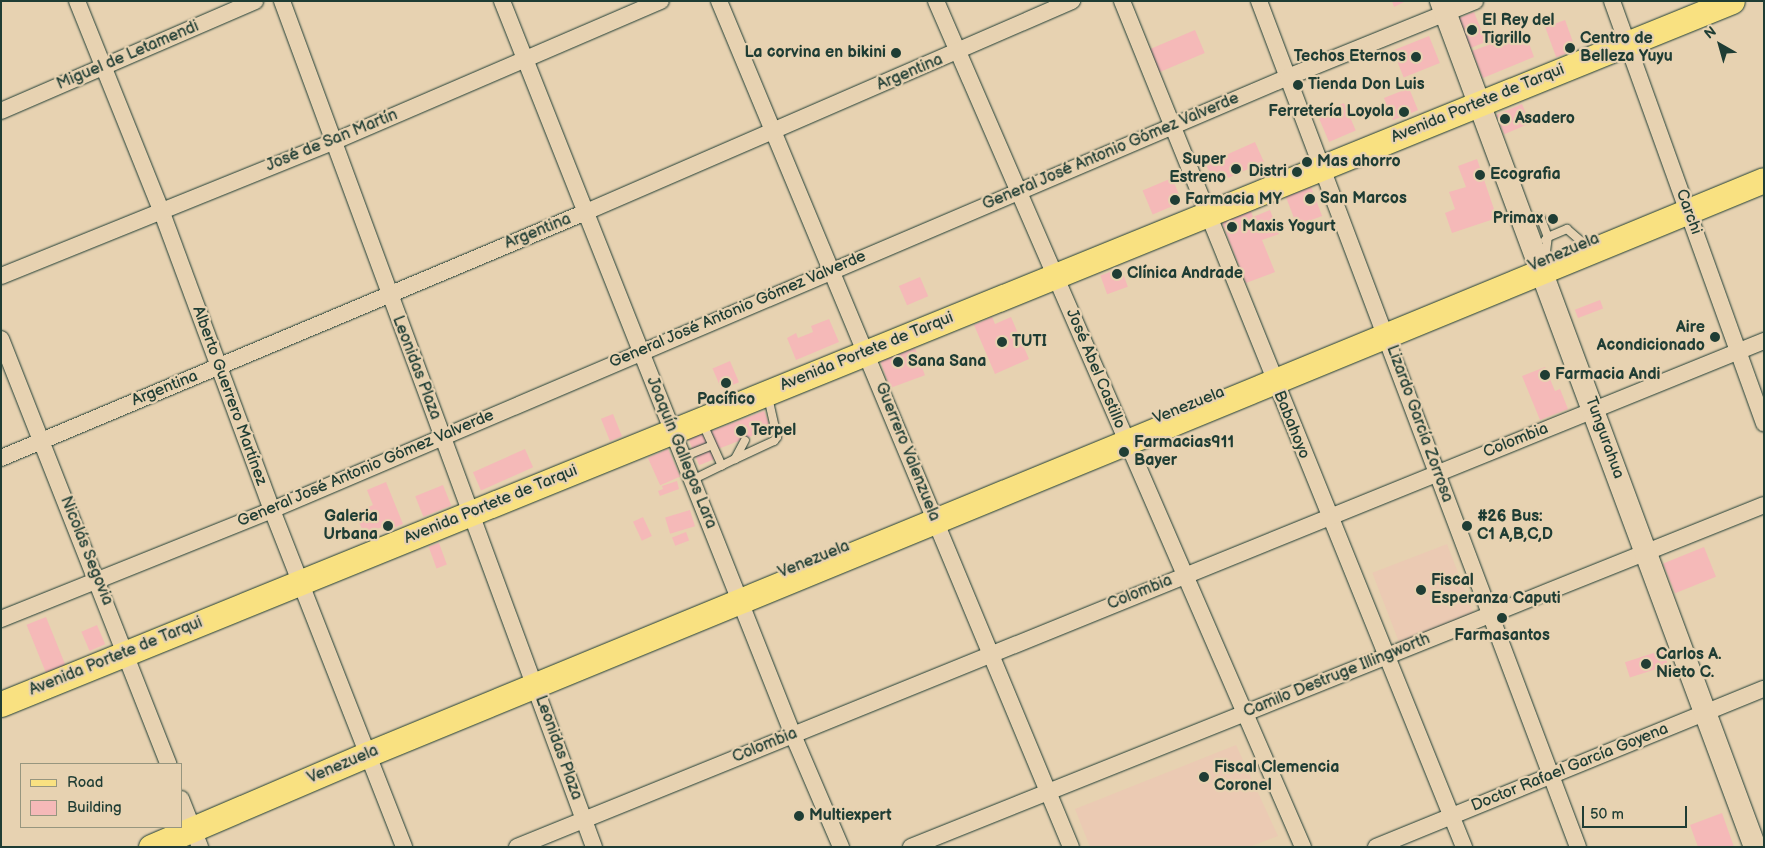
<!DOCTYPE html>
<html>
<head>
<meta charset="utf-8">
<style>
  body { margin:0 }
  #map { position:relative; width:1765px; height:848px; overflow:hidden; background:#e7d2b1; font-family:"Balsamiq Sans",sans-serif }
  div>[style] { position:absolute }
  .built>* { inset:0; background:#ebcab3; transform-origin:0 0 }
  .building>* { inset:0; background:#f5b9b8; transform-origin:0 0 }
  .roads { filter:drop-shadow(0 0 1px #1f3d34) drop-shadow(0 0 1px #1f3d34) }
  .lane>* { height:8px; margin:-4px; padding:0 4px; transform-origin:4px; border-radius:4px; background:#e7d2b1 }
  .street>* { height:16px; margin:-8px; padding:0 8px; transform-origin:8px; border-radius:8px; background:#e7d2b1 }
  .secondary>* { height:22px; margin:-11px; padding:0 11px; transform-origin:11px; border-radius:11px; background:#e7d2b1 }
  .primary>* { height:25px; margin:-12.5px; padding:0 12.5px; transform-origin:12.5px; border-radius:12.5px; background:#f9e181 }
  .dots>* { width:14px; height:14px; translate:-50% -50%; box-sizing:border-box; border:2px solid #e7d2b1; border-radius:50% }
  span { translate:-50% -50%; white-space:nowrap; text-align:center; line-height:1.15; -webkit-text-stroke:4.5px #e7d2b1; paint-order:stroke }
  .poi-label { font-size:16px; color:#1f3d34; font-weight:700 }
  .left { translate:0 -50%; text-align:left }
  .right { translate:-100% -50%; text-align:right }
  .street-label { font-size:16px; color:#1f3d34 }
  .frame { position:absolute; inset:0; border:2px solid #1f3d34; pointer-events:none }
  .legend { position:absolute; left:20px; top:763px; width:162px; height:65px; box-sizing:border-box; background:#e7d2b1; border:1px solid #97967f; margin:0; padding:6px 9px; list-style:none; font-size:15px; color:#1f3d34 }
  .legend li { display:flex; align-items:center; gap:10px; height:25px }
  .legend b { width:25px; border:1px solid #97967f }
  .north { position:absolute; left:1695px; top:20px; width:50px; height:50px; -webkit-text-stroke:4px #e7d2b1; paint-order:stroke; rotate:322deg; font-size:14px; font-weight:700; line-height:20px; text-align:center; color:#1f3d34 }
  .north::after { content:''; display:block; margin:auto; width:18px; height:22px; background:#1f3d34; clip-path:polygon(50% 0,100% 100%,50% 72%,0 100%) }
  .scale { position:absolute; left:1582px; top:806px; width:105px; height:22px; box-sizing:border-box; border:2px solid #1f3d34; border-top:0; padding-left:6px; font-size:15px; line-height:18px; white-space:nowrap; color:#1f3d34; -webkit-text-stroke:4px #e7d2b1; paint-order:stroke }
</style>
</head>
<body>
<div id="map">
  <div class="built">
    <div style="left:1447px;top:544px;width:75px;height:80px;rotate:69deg"></div>
    <div style="clip-path:polygon(1236px 745px,1278px 836px,1249px 847px,1090px 847px,1075px 809px)"></div>
  </div>
  <div class="building">
    <div style="clip-path:polygon(1392px 1px,1406px 1px,1394px 7px)"></div>
    <div style="left:1474px;top:12px;width:32px;height:18px;rotate:68deg"></div>
    <div style="left:1565px;top:20px;width:32px;height:21px;rotate:70deg"></div>
    <div style="left:1195px;top:30px;width:25px;height:50px;rotate:67deg"></div>
    <div style="left:1429px;top:36px;width:29px;height:39px;rotate:68deg"></div>
    <div style="clip-path:polygon(1510px 37px,1512px 44px,1527px 38px,1534px 57px,1483px 78px,1472px 51px)"></div>
    <div style="left:1409px;top:88px;width:24px;height:27px;rotate:68deg"></div>
    <div style="left:1344px;top:103px;width:30px;height:29px;rotate:67deg"></div>
    <div style="left:1522px;top:104px;width:21px;height:28px;rotate:67deg"></div>
    <div style="left:1255px;top:142px;width:22px;height:54px;rotate:66deg"></div>
    <div style="clip-path:polygon(1477px 159px,1497px 218px,1452px 233px,1445px 213px,1455px 209px,1449px 192px,1466px 187px,1458px 166px)"></div>
    <div style="left:1172px;top:178px;width:26px;height:32px;rotate:67deg"></div>
    <div style="left:1311px;top:187px;width:31px;height:27px;rotate:69deg"></div>
    <div style="clip-path:polygon(1270px 210px,1279px 234px,1262px 240px,1275px 272px,1246px 283px,1222px 222px,1251px 211px,1253px 217px)"></div>
    <div style="left:1121px;top:268px;width:20px;height:22px;rotate:70deg"></div>
    <div style="left:920px;top:277px;width:21px;height:23px;rotate:67deg"></div>
    <div style="left:1600px;top:300px;width:9px;height:27px;rotate:69deg"></div>
    <div style="clip-path:polygon(992px 317px,995px 324px,1011px 317px,1029px 359px,995px 374px,974px 325px)"></div>
    <div style="clip-path:polygon(829px 319px,839px 342px,796px 360px,787px 338px,796px 333px,798px 338px,813px 332px,811px 326px)"></div>
    <div style="left:915px;top:348px;width:29px;height:37px;rotate:70deg"></div>
    <div style="left:730px;top:361px;width:23px;height:19px;rotate:67deg"></div>
    <div style="clip-path:polygon(1545px 367px,1555px 391px,1560px 389px,1568px 409px,1540px 420px,1522px 376px)"></div>
    <div style="left:764px;top:411px;width:19px;height:58px;rotate:69deg"></div>
    <div style="left:613px;top:414px;width:24px;height:13px;rotate:68deg"></div>
    <div style="left:704px;top:432px;width:29px;height:17px;rotate:68deg"></div>
    <div style="left:525px;top:449px;width:20px;height:57px;rotate:66deg"></div>
    <div style="left:668px;top:449px;width:30px;height:22px;rotate:66deg"></div>
    <div style="clip-path:polygon(677px 481px,679px 489px,660px 496px,658px 491px,663px 489px,662px 486px)"></div>
    <div style="clip-path:polygon(386px 482px,403px 524px,384px 532px,382px 527px,364px 534px,355px 513px,373px 505px,367px 490px)"></div>
    <div style="left:443px;top:485px;width:22px;height:30px;rotate:68deg"></div>
    <div style="left:690px;top:510px;width:17px;height:26px;rotate:73deg"></div>
    <div style="left:643px;top:517px;width:21px;height:11px;rotate:65deg"></div>
    <div style="left:686px;top:532px;width:9px;height:15px;rotate:69deg"></div>
    <div style="left:439px;top:543px;width:23px;height:11px;rotate:70deg"></div>
    <div style="left:1704px;top:547px;width:32px;height:44px;rotate:68deg"></div>
    <div style="left:46px;top:617px;width:52px;height:21px;rotate:68deg"></div>
    <div style="left:97px;top:625px;width:21px;height:17px;rotate:67deg"></div>
    <div style="left:1663px;top:650px;width:16px;height:40px;rotate:72deg"></div>
    <div style="clip-path:polygon(1722px 813px,1734px 847px,1698px 847px,1690px 825px)"></div>
  </div>
  <div class="roads">
    <div class="lane">
      <div style="left:1523px;top:218px;width:18px;rotate:3deg"></div>
      <div style="left:1541px;top:219px;width:19px;rotate:69deg"></div>
      <div style="left:1548px;top:237px;width:4px;rotate:135deg"></div>
      <div style="left:1545px;top:260px;width:23px;rotate:-83deg"></div>
      <div style="left:1548px;top:237px;width:21px;rotate:-23deg"></div>
      <div style="left:1567px;top:229px;width:28px;rotate:41deg"></div>
      <div style="left:702px;top:422px;width:48px;rotate:65.6deg"></div>
      <div style="left:683px;top:457px;width:31px;rotate:-22deg"></div>
      <div style="left:735px;top:459px;width:43px;rotate:-24.8deg"></div>
      <div style="left:774px;top:441px;width:5px;rotate:-53deg"></div>
      <div style="left:777px;top:437px;width:41px;rotate:-102.7deg"></div>
      <div style="left:692px;top:480px;width:48px;rotate:-26deg"></div>
      <div style="left:735px;top:459px;width:21px;rotate:-62deg"></div>
    </div>
    <div class="street">
      <div style="left:77px;top:1px;width:225px;rotate:68.1deg"></div>
      <div style="left:161px;top:210px;width:320px;rotate:69.7deg"></div>
      <div style="left:272px;top:510px;width:362px;rotate:68.6deg"></div>
      <div style="left:282px;top:1px;width:902px;rotate:69.76deg"></div>
      <div style="left:502px;top:1px;width:790px;rotate:68.37deg"></div>
      <div style="left:793px;top:735px;width:122px;rotate:66.8deg"></div>
      <div style="left:719px;top:1px;width:916px;rotate:67.41deg"></div>
      <div style="left:936px;top:1px;width:922px;rotate:66.55deg"></div>
      <div style="left:1122px;top:1px;width:913px;rotate:67.99deg"></div>
      <div style="left:1259px;top:1px;width:904px;rotate:69.34deg"></div>
      <div style="left:1612px;top:1px;width:449px;rotate:70.2deg"></div>
      <div style="left:1px;top:111px;width:277px;rotate:-23.4deg"></div>
      <div style="left:1px;top:276px;width:358px;rotate:-22deg"></div>
      <div style="left:333px;top:142px;width:357px;rotate:-23.3deg"></div>
      <div style="left:1px;top:339px;width:457px;rotate:68.5deg"></div>
      <div style="left:1px;top:458px;width:635px;rotate:-22.81deg"></div>
      <div style="left:586px;top:212px;width:530px;rotate:-23.47deg"></div>
      <div style="left:1px;top:619px;width:292px;rotate:-21.9deg"></div>
      <div style="left:272px;top:510px;width:1104px;rotate:-23.08deg"></div>
      <div style="left:1288px;top:77px;width:202px;rotate:-22.1deg"></div>
      <div style="left:181px;top:799px;width:52px;rotate:68.4deg"></div>
      <div style="left:517px;top:847px;width:1346px;rotate:-22.09deg"></div>
      <div style="left:911px;top:847px;width:919px;rotate:-21.85deg"></div>
      <div style="left:1376px;top:847px;width:419px;rotate:-22.2deg"></div>
    </div>
    <div class="secondary">
      <div style="left:1441px;top:1px;width:902px;rotate:69.64deg"></div>
    </div>
    <div class="primary">
      <div style="left:1px;top:704px;width:1868px;rotate:-22.1deg"></div>
      <div style="left:151px;top:847px;width:236px;rotate:-23.2deg"></div>
      <div style="left:368px;top:754px;width:1509px;rotate:-22.35deg"></div>
    </div>
  </div>
  <div class="dots">
    <div style="left:1472px;top:30px;background:#1f3d34"></div>
    <div style="left:1570px;top:48px;background:#1f3d34"></div>
    <div style="left:896px;top:53px;background:#1f3d34"></div>
    <div style="left:1416px;top:57px;background:#1f3d34"></div>
    <div style="left:1298px;top:85px;background:#1f3d34"></div>
    <div style="left:1404px;top:112px;background:#1f3d34"></div>
    <div style="left:1505px;top:119px;background:#1f3d34"></div>
    <div style="left:1307px;top:162px;background:#1f3d34"></div>
    <div style="left:1236px;top:169px;background:#1f3d34"></div>
    <div style="left:1297px;top:172px;background:#1f3d34"></div>
    <div style="left:1480px;top:175px;background:#1f3d34"></div>
    <div style="left:1310px;top:199px;background:#1f3d34"></div>
    <div style="left:1175px;top:200px;background:#1f3d34"></div>
    <div style="left:1553px;top:219px;background:#1f3d34"></div>
    <div style="left:1232px;top:227px;background:#1f3d34"></div>
    <div style="left:1117px;top:274px;background:#1f3d34"></div>
    <div style="left:1715px;top:337px;background:#1f3d34"></div>
    <div style="left:1002px;top:342px;background:#1f3d34"></div>
    <div style="left:898px;top:362px;background:#1f3d34"></div>
    <div style="left:1545px;top:375px;background:#1f3d34"></div>
    <div style="left:726px;top:383px;background:#1f3d34"></div>
    <div style="left:741px;top:431px;background:#1f3d34"></div>
    <div style="left:1124px;top:452px;background:#1f3d34"></div>
    <div style="left:388px;top:526px;background:#1f3d34"></div>
    <div style="left:1467px;top:526px;background:#1f3d34"></div>
    <div style="left:1421px;top:590px;background:#1f3d34"></div>
    <div style="left:1502px;top:618px;background:#1f3d34"></div>
    <div style="left:1646px;top:664px;background:#1f3d34"></div>
    <div style="left:1204px;top:777px;background:#1f3d34"></div>
    <div style="left:799px;top:816px;background:#1f3d34"></div>
  </div>
  <div class="poi-label">
    <span class="left" style="left:1482px;top:30px">El Rey del<br>Tigrillo</span>
    <span class="left" style="left:1580px;top:48px">Centro de<br>Belleza Yuyu</span>
    <span class="right" style="left:886px;top:53px">La corvina en bikini</span>
    <span class="right" style="left:1406px;top:57px">Techos Eternos</span>
    <span class="left" style="left:1308px;top:85px">Tienda Don Luis</span>
    <span class="right" style="left:1394px;top:112px">Ferretería Loyola</span>
    <span class="left" style="left:1515px;top:119px">Asadero</span>
    <span class="right" style="left:1226px;top:169px">Super<br>Estreno</span>
    <span class="left" style="left:1317px;top:162px">Mas ahorro</span>
    <span class="right" style="left:1287px;top:172px">Distri</span>
    <span class="left" style="left:1490px;top:175px">Ecografia</span>
    <span class="left" style="left:1320px;top:199px">San Marcos</span>
    <span class="left" style="left:1185px;top:200px">Farmacia MY</span>
    <span class="right" style="left:1543px;top:219px">Primax</span>
    <span class="left" style="left:1242px;top:227px">Maxis Yogurt</span>
    <span class="left" style="left:1127px;top:274px">Clínica Andrade</span>
    <span class="right" style="left:1705px;top:337px">Aire<br>Acondicionado</span>
    <span class="left" style="left:1012px;top:342px">TUTI</span>
    <span class="left" style="left:908px;top:362px">Sana Sana</span>
    <span class="left" style="left:1555px;top:375px">Farmacia Andi</span>
    <span style="left:726px;top:400px">Pacífico</span>
    <span class="left" style="left:751px;top:431px">Terpel</span>
    <span class="left" style="left:1134px;top:452px">Farmacias911<br>Bayer</span>
    <span class="right" style="left:378px;top:526px">Galeria<br>Urbana</span>
    <span class="left" style="left:1477px;top:526px">#26 Bus:<br>C1 A,B,C,D</span>
    <span class="left" style="left:1431px;top:590px">Fiscal<br>Esperanza Caputi</span>
    <span style="left:1502px;top:636px">Farmasantos</span>
    <span class="left" style="left:1656px;top:664px">Carlos A.<br>Nieto C.</span>
    <span class="left" style="left:1214px;top:777px">Fiscal Clemencia<br>Coronel</span>
    <span class="left" style="left:809px;top:816px">Multiexpert</span>
  </div>
  <div class="street-label">
    <span style="left:128px;top:56px;rotate:-23deg">Miguel de Letamendi</span>
    <span style="left:910px;top:73px;rotate:-23deg">Argentina</span>
    <span style="left:1478px;top:104px;rotate:-22deg">Avenida Portete de Tarqui</span>
    <span style="left:332px;top:141px;rotate:-22deg">José de San Martín</span>
    <span style="left:1111px;top:152px;rotate:-23deg">General José Antonio Gómez Valverde</span>
    <span style="left:1688px;top:212px;rotate:70deg">Carchi</span>
    <span style="left:538px;top:232px;rotate:-22deg">Argentina</span>
    <span style="left:1564px;top:253px;rotate:-23deg">Venezuela</span>
    <span style="left:738px;top:310px;rotate:-23deg">General José Antonio Gómez Valverde</span>
    <span style="left:867px;top:352px;rotate:-22deg">Avenida Portete de Tarqui</span>
    <span style="left:416px;top:368px;rotate:69deg">Leonidas Plaza</span>
    <span style="left:1095px;top:369px;rotate:67deg">José Abel Castillo</span>
    <span style="left:165px;top:389px;rotate:-22deg">Argentina</span>
    <span style="left:229px;top:396px;rotate:70deg">Alberto Guerrero Martínez</span>
    <span style="left:1189px;top:406px;rotate:-22deg">Venezuela</span>
    <span style="left:1419px;top:424px;rotate:70deg">Lizardo García Zorrosa</span>
    <span style="left:1291px;top:425px;rotate:68deg">Babahoyo</span>
    <span style="left:1604px;top:438px;rotate:70deg">Tungurahua</span>
    <span style="left:1516px;top:441px;rotate:-22deg">Colombia</span>
    <span style="left:907px;top:452px;rotate:68deg">Guerrero Valenzuela</span>
    <span style="left:681px;top:453px;rotate:68deg">Joaquín Gallegos Lara</span>
    <span style="left:366px;top:469px;rotate:-23deg">General José Antonio Gómez Valverde</span>
    <span style="left:491px;top:505px;rotate:-22deg">Avenida Portete de Tarqui</span>
    <span style="left:86px;top:551px;rotate:68deg">Nicolás Segovia</span>
    <span style="left:814px;top:560px;rotate:-22deg">Venezuela</span>
    <span style="left:1140px;top:593px;rotate:-22deg">Colombia</span>
    <span style="left:116px;top:657px;rotate:-22deg">Avenida Portete de Tarqui</span>
    <span style="left:1337px;top:676px;rotate:-22deg">Camilo Destruge Illingworth</span>
    <span style="left:765px;top:746px;rotate:-22deg">Colombia</span>
    <span style="left:558px;top:748px;rotate:70deg">Leonidas Plaza</span>
    <span style="left:343px;top:765px;rotate:-23deg">Venezuela</span>
    <span style="left:1570px;top:768px;rotate:-22deg">Doctor Rafael García Goyena</span>
  </div>
  <div class="frame"></div>
  <ul class="legend">
  <li><b style="height:6px;background:#f9e181"></b>Road</li>
  <li><b style="height:14px;background:#f5b9b8"></b>Building</li>
  </ul>
  <div class="north">N</div>
  <div class="scale">50 m</div>
</div>
</body>
</html>
